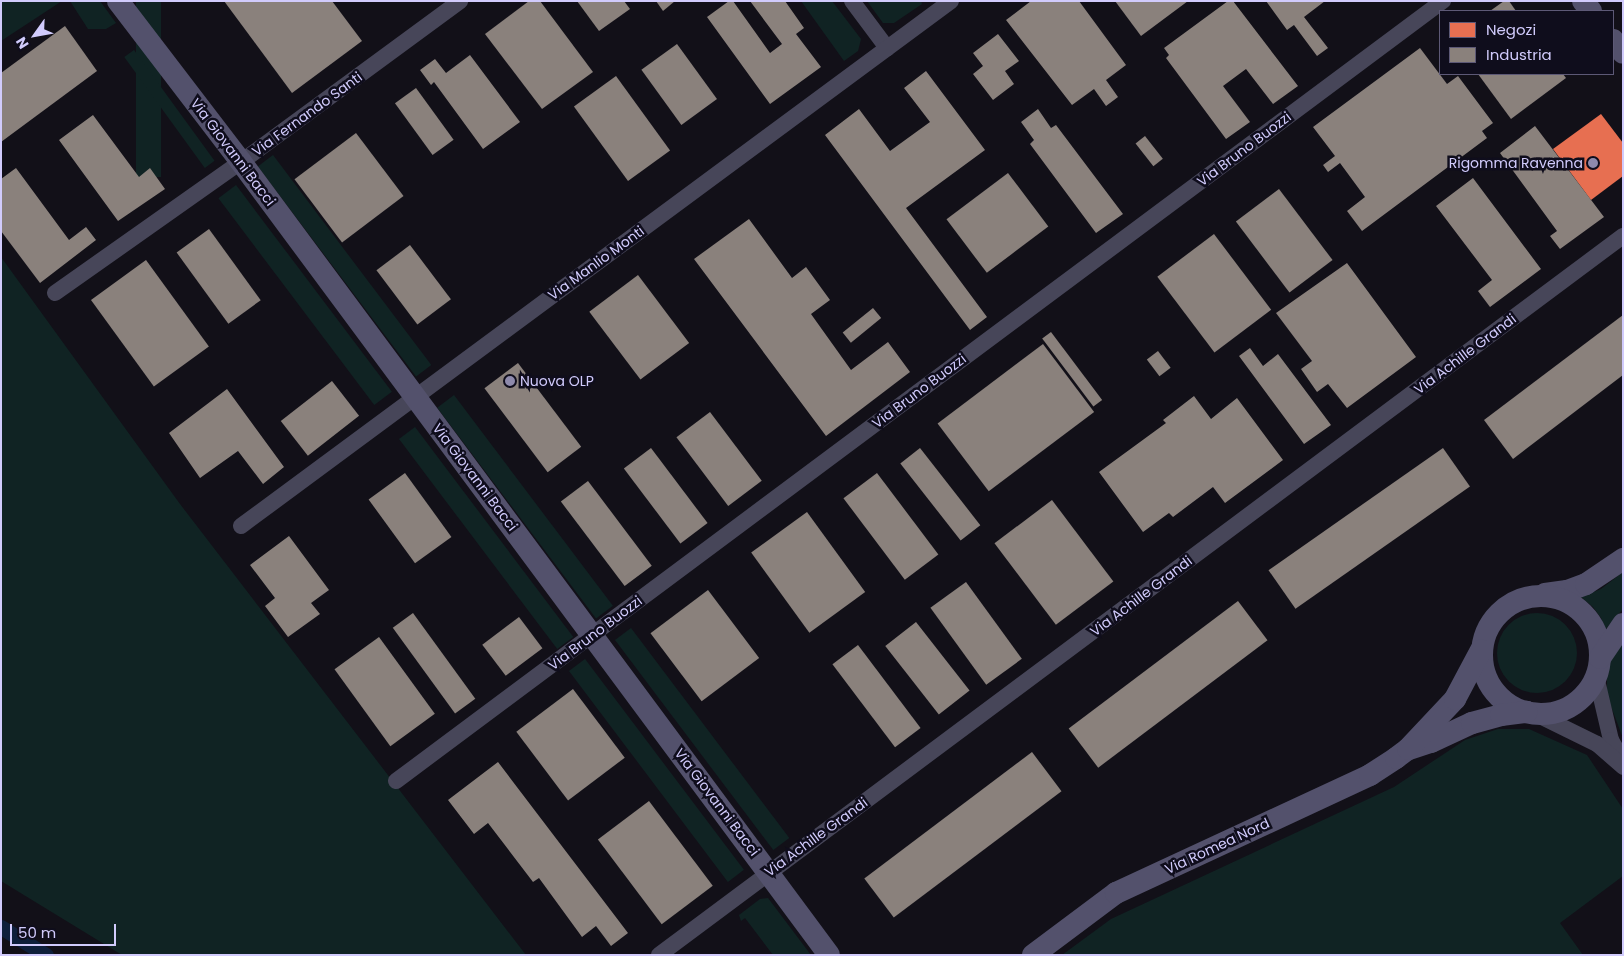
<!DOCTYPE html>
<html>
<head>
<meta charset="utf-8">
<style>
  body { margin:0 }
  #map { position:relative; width:1624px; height:956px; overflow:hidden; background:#121018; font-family:Poppins,sans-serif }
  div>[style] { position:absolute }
  .green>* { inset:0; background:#102323; transform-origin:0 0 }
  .round { border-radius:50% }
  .shops>* { inset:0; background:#e76f51 }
  .industry>* { inset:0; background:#8a817c; transform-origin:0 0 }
  .canal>* { height:15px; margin:-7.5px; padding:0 7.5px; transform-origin:7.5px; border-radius:7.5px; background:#0e1f3b }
  .street>* { height:16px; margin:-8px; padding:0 8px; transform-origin:8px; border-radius:8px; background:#474659 }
  .secondary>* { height:22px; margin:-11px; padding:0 11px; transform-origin:11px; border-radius:11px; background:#53516c }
  .secondary>.ring { margin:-11px; padding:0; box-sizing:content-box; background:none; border:22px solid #53516c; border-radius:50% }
  .dots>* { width:14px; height:14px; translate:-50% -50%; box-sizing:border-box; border:2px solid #0f0d1c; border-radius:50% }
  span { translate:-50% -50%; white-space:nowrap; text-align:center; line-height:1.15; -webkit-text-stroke:5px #0f0d1c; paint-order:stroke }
  .street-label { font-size:14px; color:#d1cbfc }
  .poi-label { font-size:14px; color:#d1cbfc }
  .right { translate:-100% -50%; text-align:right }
  .left { translate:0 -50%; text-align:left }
  .frame { position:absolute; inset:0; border:2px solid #d1cbfc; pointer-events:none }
  .legend { position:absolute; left:1439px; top:10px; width:175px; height:65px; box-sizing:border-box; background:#0f0d1c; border:1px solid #5d5976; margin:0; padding:6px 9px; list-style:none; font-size:15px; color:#d1cbfc }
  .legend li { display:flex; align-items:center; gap:10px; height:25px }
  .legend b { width:25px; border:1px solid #5d5976 }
  .north { position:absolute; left:10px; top:10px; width:50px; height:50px; -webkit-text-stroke:4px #0f0d1c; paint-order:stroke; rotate:238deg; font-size:14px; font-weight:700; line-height:20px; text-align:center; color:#d1cbfc }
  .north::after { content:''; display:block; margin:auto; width:18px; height:22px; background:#d1cbfc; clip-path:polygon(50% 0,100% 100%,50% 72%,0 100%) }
  .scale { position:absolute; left:10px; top:924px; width:106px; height:22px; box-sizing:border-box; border:2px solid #d1cbfc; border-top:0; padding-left:6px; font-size:15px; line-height:18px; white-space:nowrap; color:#d1cbfc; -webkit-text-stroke:4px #0f0d1c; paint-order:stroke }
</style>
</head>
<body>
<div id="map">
  <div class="green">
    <div style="clip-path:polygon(1px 1px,62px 1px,1px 41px)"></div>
    <div style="clip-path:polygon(70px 1px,100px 1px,116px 23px,106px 29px,88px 29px)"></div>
    <div style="left:136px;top:1px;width:25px;height:176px"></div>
    <div style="clip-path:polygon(801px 1px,832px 1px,861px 39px,858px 51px,844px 61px)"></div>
    <div style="clip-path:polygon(867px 1px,921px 1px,922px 4px,894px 23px,883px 23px)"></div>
    <div style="left:134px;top:50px;width:137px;height:12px;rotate:54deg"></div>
    <div style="left:273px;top:155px;width:263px;height:19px;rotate:53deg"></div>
    <div style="left:236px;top:185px;width:259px;height:22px;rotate:53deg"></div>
    <div style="clip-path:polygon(1px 257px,180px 504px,526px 955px,122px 955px,1px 881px)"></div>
    <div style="left:454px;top:395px;width:264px;height:21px;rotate:53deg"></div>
    <div style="left:415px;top:427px;width:263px;height:20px;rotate:53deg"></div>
    <div style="clip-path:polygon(1623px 572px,1623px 609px,1604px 631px,1601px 618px,1593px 607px,1581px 597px,1601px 589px)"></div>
    <div class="round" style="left:1497px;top:613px;width:80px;height:80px"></div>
    <div style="left:631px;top:628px;width:263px;height:20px;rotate:53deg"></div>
    <div style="clip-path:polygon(1623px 640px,1623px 738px,1607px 696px,1607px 666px)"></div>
    <div style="left:585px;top:659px;width:264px;height:20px;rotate:53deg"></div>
    <div style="clip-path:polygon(1498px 729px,1529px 729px,1587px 755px,1623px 809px,1623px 876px,1560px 923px,1583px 955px,1062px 955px,1111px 919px,1394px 787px,1465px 740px)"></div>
    <div style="clip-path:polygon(768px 898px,811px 955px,773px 955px,745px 918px,741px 921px,739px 915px,760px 899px)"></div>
  </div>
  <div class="shops">
    <div style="clip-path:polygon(1601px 114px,1623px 143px,1623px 176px,1591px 200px,1553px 149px)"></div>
  </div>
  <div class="industry">
    <div style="clip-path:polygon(224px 1px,332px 1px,362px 41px,292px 93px)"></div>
    <div style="clip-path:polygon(529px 1px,540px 1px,593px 72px,542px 109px,485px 34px)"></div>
    <div style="clip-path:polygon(577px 1px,624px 1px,630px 9px,599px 31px)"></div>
    <div style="clip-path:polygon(656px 1px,675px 1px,663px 11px)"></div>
    <div style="clip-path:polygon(729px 1px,733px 1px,770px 53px,782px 44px,750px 1px,785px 1px,804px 28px,796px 34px,821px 67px,770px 104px,707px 17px)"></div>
    <div style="clip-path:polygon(1031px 1px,1079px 1px,1126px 65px,1106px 80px,1118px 97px,1106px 106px,1094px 89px,1072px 105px,1006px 20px)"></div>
    <div style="clip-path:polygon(1115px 1px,1188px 1px,1141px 36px)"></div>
    <div style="clip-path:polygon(1228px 1px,1233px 1px,1298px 86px,1273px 104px,1246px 69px,1223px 86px,1250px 122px,1226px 139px,1166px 58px,1169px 55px,1164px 48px)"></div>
    <div style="clip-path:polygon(1266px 1px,1325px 1px,1304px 17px,1328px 48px,1317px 56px,1294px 25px,1287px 30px)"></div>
    <div style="clip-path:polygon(1504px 1px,1509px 1px,1516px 11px,1490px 11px)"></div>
    <div style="clip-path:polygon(65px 26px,97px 71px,1px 142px,1px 73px)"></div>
    <div style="clip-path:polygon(998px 34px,1019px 61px,1005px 71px,1014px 84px,993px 100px,973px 74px,983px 66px,973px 53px)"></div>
    <div style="left:677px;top:44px;width:68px;height:44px;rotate:54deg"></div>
    <div style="clip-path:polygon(1420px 48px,1447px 84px,1458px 76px,1493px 123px,1482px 131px,1487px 138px,1362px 231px,1347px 211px,1365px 197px,1340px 163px,1328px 172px,1323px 165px,1335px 156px,1313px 127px)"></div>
    <div style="clip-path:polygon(470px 55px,520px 122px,483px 149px,434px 82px,431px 85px,420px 70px,435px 59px,446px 73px)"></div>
    <div style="clip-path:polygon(926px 71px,985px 150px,906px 208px,987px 317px,970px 330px,825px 135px,859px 109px,890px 151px,930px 122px,904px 88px)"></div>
    <div style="clip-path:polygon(1478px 74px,1563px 74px,1566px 78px,1511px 119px)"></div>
    <div style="left:616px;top:76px;width:92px;height:52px;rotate:54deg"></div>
    <div style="left:416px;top:88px;width:64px;height:26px;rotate:54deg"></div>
    <div style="clip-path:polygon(1038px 109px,1051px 128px,1056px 125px,1123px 214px,1096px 233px,1030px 144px,1034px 140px,1021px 122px)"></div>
    <div style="clip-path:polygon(93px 115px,139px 177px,150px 168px,165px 189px,118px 221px,59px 140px)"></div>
    <div style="clip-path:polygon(1535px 126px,1604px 217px,1560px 249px,1550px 236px,1557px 231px,1500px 153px)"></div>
    <div style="left:356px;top:133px;width:79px;height:77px;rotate:53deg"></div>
    <div style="left:1145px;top:136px;width:29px;height:12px;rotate:52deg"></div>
    <div style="clip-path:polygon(16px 168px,69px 240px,86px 227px,96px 240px,40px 283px,1px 231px,1px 179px)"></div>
    <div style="left:1008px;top:173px;width:67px;height:77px;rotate:53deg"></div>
    <div style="clip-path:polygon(1473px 178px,1541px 269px,1490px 307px,1478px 291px,1492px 280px,1436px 206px)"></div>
    <div style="left:1279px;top:189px;width:89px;height:54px;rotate:53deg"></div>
    <div style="clip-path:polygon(749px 219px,792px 278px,806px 267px,830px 300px,811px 314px,851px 370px,888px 342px,910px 372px,826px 436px,694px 259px)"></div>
    <div style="left:209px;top:229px;width:88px;height:40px;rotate:54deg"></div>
    <div style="left:1214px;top:234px;width:95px;height:71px;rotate:53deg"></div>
    <div style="left:410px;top:245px;width:68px;height:42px;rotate:53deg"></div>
    <div style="left:146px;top:260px;width:107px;height:68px;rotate:54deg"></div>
    <div style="clip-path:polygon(1347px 263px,1416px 357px,1347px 408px,1328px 384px,1317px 392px,1301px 369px,1312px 361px,1276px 313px)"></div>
    <div style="left:638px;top:275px;width:85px;height:61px;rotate:53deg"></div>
    <div style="left:873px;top:308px;width:13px;height:39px;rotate:51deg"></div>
    <div style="clip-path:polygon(1623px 315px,1623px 375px,1513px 459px,1484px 420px)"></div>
    <div style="left:1051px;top:332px;width:85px;height:11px;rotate:53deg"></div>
    <div style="left:1043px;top:344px;width:85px;height:132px;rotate:53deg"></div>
    <div style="clip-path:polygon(1250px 348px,1263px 366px,1278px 354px,1331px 425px,1304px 444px,1239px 356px)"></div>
    <div style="left:1158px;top:351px;width:21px;height:14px;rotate:53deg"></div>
    <div style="left:518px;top:363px;width:105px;height:42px;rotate:53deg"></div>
    <div style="left:332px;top:381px;width:44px;height:65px;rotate:52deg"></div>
    <div style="clip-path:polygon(227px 389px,284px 467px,263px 484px,238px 451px,200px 478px,169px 433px)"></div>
    <div style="clip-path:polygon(1194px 396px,1211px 419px,1237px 398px,1283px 460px,1225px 503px,1213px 487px,1173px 517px,1169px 513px,1143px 532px,1099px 472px,1166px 423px,1163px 420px)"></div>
    <div style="left:710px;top:412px;width:86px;height:42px;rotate:53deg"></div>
    <div style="left:651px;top:448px;width:94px;height:34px;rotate:53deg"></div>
    <div style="left:920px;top:448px;width:98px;height:25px;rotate:52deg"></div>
    <div style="left:1443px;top:448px;width:47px;height:213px;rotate:55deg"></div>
    <div style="left:405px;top:473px;width:79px;height:45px;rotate:54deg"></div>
    <div style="left:877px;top:473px;width:102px;height:42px;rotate:53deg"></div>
    <div style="left:588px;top:481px;width:106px;height:34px;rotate:53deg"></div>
    <div style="left:1052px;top:500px;width:102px;height:72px;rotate:53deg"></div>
    <div style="left:807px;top:512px;width:99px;height:69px;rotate:54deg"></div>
    <div style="clip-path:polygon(289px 536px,329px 590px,311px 603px,320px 614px,288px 637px,265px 606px,275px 598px,250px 565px)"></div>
    <div style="left:966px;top:582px;width:95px;height:44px;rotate:54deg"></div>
    <div style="left:708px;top:590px;width:85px;height:72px;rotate:53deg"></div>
    <div style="left:1238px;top:601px;width:49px;height:212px;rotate:53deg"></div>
    <div style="left:413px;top:613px;width:106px;height:25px;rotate:54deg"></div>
    <div style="left:519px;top:617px;width:39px;height:46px;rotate:53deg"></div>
    <div style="left:916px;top:622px;width:87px;height:39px;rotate:52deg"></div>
    <div style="left:379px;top:637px;width:95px;height:55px;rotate:54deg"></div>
    <div style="left:858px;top:645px;width:104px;height:32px;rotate:53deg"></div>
    <div style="left:573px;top:689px;width:86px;height:71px;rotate:53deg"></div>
    <div style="left:1032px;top:752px;width:49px;height:210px;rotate:53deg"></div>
    <div style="clip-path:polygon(498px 762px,628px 933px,611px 946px,596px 926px,582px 937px,539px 878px,533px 882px,488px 823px,474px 834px,448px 800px)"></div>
    <div style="left:649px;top:801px;width:106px;height:64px;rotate:53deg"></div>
  </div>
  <div class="canal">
    <div style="left:1px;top:927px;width:53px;rotate:31.9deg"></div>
  </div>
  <div class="street">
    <div style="left:852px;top:1px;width:59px;rotate:53.3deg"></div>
    <div style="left:55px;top:293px;width:228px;rotate:-35.2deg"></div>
    <div style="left:241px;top:162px;width:272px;rotate:-36.3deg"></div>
    <div style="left:241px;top:526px;width:883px;rotate:-36.48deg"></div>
    <div style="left:1596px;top:676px;width:66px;rotate:76.8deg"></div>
    <div style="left:1611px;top:740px;width:24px;rotate:60deg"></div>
    <div style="left:1536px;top:714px;width:68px;rotate:26.2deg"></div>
    <div style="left:1597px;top:744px;width:35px;rotate:41deg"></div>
    <div style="left:396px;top:781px;width:1306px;rotate:-36.69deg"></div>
    <div style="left:659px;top:955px;width:1203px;rotate:-36.72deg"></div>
  </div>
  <div class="secondary">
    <div style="left:118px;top:1px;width:203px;rotate:52.6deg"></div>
    <div style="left:241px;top:162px;width:987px;rotate:53.44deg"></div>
    <div style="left:1583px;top:1px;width:13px;rotate:51deg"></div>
    <div style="left:1613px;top:40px;width:16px;rotate:52deg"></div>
    <div style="left:1545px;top:594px;width:22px;rotate:-8deg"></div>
    <div style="left:1567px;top:591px;width:20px;rotate:-20deg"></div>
    <div style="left:1586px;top:584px;width:45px;rotate:-34deg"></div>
    <div class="ring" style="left:1482px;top:596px;width:96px;height:96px"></div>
    <div style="left:1600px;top:658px;width:41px;rotate:-55.9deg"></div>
    <div style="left:1409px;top:749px;width:23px;rotate:-18deg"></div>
    <div style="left:1431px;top:742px;width:45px;rotate:-24.9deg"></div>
    <div style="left:1472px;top:723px;width:30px;rotate:-15deg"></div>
    <div style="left:1501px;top:715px;width:26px;rotate:-7deg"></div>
    <div style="left:1033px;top:955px;width:104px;rotate:-36.8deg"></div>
    <div style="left:1116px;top:893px;width:280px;rotate:-24.9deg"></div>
    <div style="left:1370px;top:775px;width:31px;rotate:-33deg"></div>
    <div style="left:1396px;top:758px;width:15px;rotate:-37deg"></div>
    <div style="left:1408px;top:749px;width:69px;rotate:-46.8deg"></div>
    <div style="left:1455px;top:699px;width:55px;rotate:-62deg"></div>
  </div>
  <div class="dots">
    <div style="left:1593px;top:163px;background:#8e8aac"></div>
    <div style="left:510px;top:381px;background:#8e8aac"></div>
  </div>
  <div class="street-label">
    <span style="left:307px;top:114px;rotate:-36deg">Via Fernando Santi</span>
    <span style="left:1244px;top:149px;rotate:-37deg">Via Bruno Buozzi</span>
    <span style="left:233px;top:152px;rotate:53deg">Via Giovanni Bacci</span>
    <span style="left:596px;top:263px;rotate:-36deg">Via Manlio Monti</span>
    <span style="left:1465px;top:354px;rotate:-37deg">Via Achille Grandi</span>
    <span style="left:919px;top:391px;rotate:-37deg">Via Bruno Buozzi</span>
    <span style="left:475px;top:477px;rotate:53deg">Via Giovanni Bacci</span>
    <span style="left:1141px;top:596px;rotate:-37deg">Via Achille Grandi</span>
    <span style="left:595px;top:633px;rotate:-37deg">Via Bruno Buozzi</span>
    <span style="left:717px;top:802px;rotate:53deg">Via Giovanni Bacci</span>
    <span style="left:816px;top:837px;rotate:-36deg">Via Achille Grandi</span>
    <span style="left:1217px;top:846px;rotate:-25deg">Via Romea Nord</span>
  </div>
  <div class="poi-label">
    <span class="right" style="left:1583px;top:163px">Rigomma Ravenna</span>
    <span class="left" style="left:520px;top:381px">Nuova OLP</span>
  </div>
  <div class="frame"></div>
  <ul class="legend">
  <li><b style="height:14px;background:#e76f51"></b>Negozi</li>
  <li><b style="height:14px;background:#8a817c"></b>Industria</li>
  </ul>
  <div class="north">N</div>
  <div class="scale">50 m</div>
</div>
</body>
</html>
